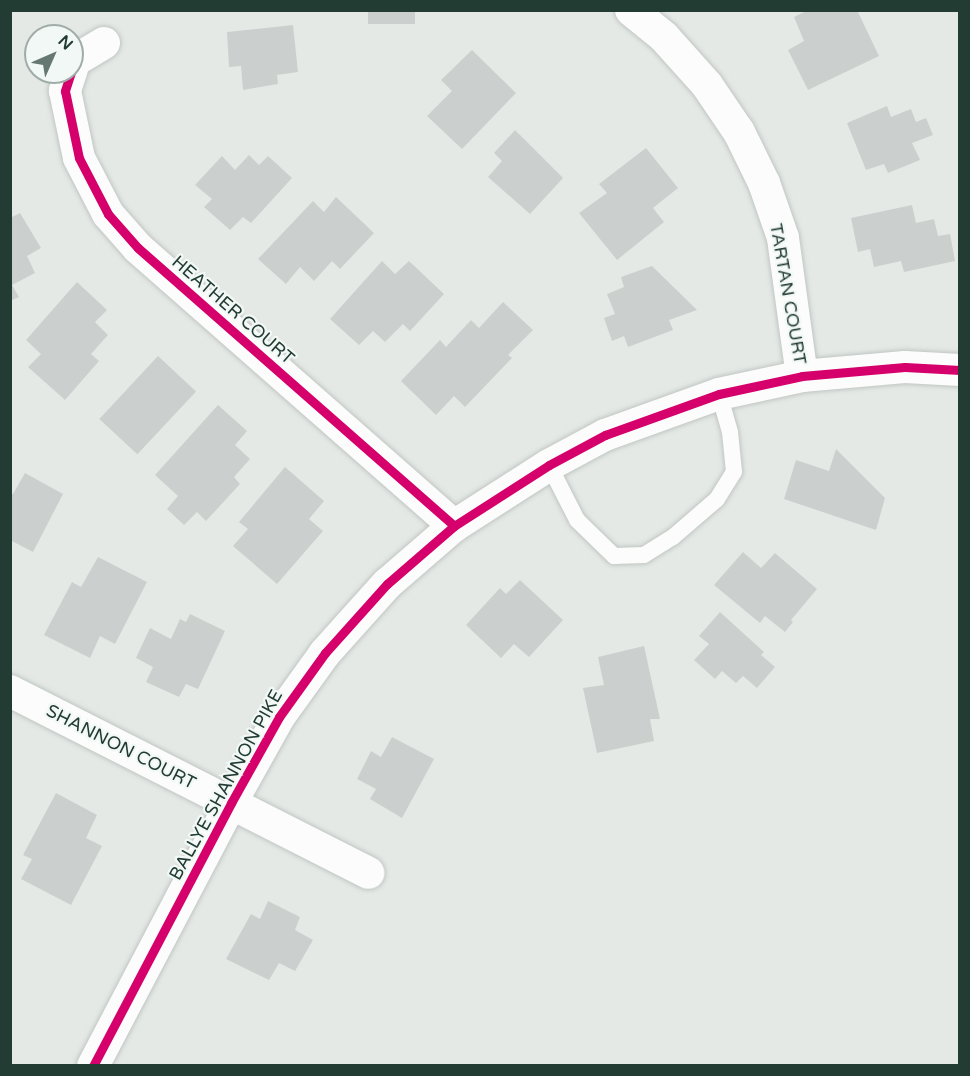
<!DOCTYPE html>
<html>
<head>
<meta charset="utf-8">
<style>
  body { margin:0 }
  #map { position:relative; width:970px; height:1076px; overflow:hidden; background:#e4e9e6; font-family:"Varela Round",sans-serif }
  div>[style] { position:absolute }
  .building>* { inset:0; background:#cbd0ce; transform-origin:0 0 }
  .roads { filter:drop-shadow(0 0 2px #c1c6c3) drop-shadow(0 0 2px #c1c6c3) }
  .lane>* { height:16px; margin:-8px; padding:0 8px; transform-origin:8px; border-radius:8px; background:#fbfcfb }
  .street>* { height:32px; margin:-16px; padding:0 16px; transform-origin:16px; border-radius:16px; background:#fbfcfb }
  .cycleway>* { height:9px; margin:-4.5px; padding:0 4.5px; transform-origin:4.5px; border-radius:4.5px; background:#d6006c }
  span { translate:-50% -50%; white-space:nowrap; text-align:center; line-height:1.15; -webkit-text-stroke:4.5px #f2f8f5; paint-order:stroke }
  .street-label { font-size:18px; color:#223b33 }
  .frame { position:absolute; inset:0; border:12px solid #223b33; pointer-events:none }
  .north { position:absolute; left:24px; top:24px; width:60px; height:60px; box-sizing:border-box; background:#f2f8f5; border:2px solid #9faca7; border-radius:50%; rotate:45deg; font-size:16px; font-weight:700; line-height:24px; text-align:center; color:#223b33 }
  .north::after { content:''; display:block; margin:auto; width:21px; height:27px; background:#667872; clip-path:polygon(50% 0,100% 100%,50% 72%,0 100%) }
</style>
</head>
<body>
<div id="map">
  <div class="building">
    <div style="left:368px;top:10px;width:47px;height:14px"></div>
    <div style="clip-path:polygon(808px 10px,857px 10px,879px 56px,808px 90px,788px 50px,804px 41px,794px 17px)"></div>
    <div style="clip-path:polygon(293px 25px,298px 72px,277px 75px,278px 84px,243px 90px,241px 66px,229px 67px,227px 32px)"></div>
    <div style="clip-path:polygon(472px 50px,516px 93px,462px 149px,427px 116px,452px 91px,441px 80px)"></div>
    <div style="clip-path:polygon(887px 106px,891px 117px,911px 109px,916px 122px,926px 118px,933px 135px,912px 143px,920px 160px,888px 173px,884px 164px,866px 170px,847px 123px)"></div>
    <div style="clip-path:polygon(515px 130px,563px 178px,530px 214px,488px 177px,502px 161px,494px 153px)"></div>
    <div style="clip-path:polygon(646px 148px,678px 188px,653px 208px,664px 222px,617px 260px,579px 213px,607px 193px,599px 184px)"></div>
    <div style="clip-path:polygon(249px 155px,259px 165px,268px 156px,292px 178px,251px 223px,243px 217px,230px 230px,204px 207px,212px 199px,195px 185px,222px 156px,235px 170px)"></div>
    <div style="clip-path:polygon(336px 197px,374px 233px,340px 269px,332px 261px,314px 281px,300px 267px,286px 284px,258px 259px,313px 201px,324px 212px)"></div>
    <div style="clip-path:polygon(912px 205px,916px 223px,934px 219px,938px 236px,950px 234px,955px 261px,904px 272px,901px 261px,874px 267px,870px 249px,858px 252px,851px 218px)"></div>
    <div style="clip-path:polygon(20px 213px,41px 248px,27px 256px,35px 273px,12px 285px,19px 297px,10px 301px,10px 218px)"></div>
    <div style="clip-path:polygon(382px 261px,395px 274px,409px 261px,444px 294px,410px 331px,403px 324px,385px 342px,373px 331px,359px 345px,330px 319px)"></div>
    <div style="clip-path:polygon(652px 266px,697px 310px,669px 320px,673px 330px,628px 347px,624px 336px,612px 341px,604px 318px,615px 314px,607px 294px,624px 287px,621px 277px)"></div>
    <div style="clip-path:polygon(77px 282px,107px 310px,95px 322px,108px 335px,91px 354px,99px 361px,65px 400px,28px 367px,41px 354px,26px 340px)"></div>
    <div style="clip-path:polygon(503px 302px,533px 330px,508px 355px,512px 358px,465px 407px,454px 396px,436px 415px,401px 381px,440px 340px,446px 347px,471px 320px,479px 328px)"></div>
    <div style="left:158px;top:356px;width:52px;height:86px;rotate:43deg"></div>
    <div style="clip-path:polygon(218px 405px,247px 431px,235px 445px,250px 459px,234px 477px,240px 484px,206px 521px,197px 512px,184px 525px,167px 509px,178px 496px,155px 475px)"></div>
    <div style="clip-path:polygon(836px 449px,885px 498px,876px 530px,784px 499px,796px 460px,829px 471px)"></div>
    <div style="clip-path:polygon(285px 467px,324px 501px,309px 519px,323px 531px,277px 584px,233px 546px,248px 529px,239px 522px)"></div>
    <div style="clip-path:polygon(25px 473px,63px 494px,33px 552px,10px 540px,10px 493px,13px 494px)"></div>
    <div style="clip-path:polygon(743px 552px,761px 568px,775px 553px,817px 589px,791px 620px,793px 622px,785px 632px,765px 616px,760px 623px,714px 585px)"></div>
    <div style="clip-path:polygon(98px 557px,147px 582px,115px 644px,100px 636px,90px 658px,44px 635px,72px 582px,81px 587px)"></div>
    <div style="clip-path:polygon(520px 580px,563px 620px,529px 657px,514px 644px,501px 658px,466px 625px,500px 588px,506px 594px)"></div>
    <div style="clip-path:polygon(720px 612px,764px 652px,761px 655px,775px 667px,757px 688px,743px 676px,736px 683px,722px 671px,715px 679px,694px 660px,709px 644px,699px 636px)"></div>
    <div style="clip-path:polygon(190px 614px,225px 631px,198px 689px,186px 684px,179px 697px,146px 682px,153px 667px,136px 658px,150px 628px,171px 639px,180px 619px,186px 622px)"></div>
    <div style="clip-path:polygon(644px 646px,660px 719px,650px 719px,654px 741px,597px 753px,583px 688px,604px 685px,598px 657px)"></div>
    <div style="clip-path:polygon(392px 737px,434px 759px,402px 818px,370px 799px,376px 789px,357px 779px,371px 751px,381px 757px)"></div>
    <div style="clip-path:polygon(56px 793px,97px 815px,86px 838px,102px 846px,71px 905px,21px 879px,32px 859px,23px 855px)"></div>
    <div style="clip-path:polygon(268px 901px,300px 917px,295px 930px,313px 940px,295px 971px,279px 963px,269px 980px,226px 959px,251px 914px,260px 919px)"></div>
  </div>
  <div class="roads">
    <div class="lane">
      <div style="left:549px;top:465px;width:62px;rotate:63deg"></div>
      <div style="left:577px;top:520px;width:52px;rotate:44.2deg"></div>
      <div style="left:614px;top:556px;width:30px;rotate:-2deg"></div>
      <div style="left:644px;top:555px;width:34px;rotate:-32deg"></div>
      <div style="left:673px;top:537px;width:58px;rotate:-40.8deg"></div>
      <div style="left:717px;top:499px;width:32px;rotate:-58deg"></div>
      <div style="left:734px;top:472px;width:40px;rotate:-95.7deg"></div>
      <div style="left:730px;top:432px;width:40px;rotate:-106deg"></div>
    </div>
    <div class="street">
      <div style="left:631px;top:10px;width:43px;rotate:39.3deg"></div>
      <div style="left:664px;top:37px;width:64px;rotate:48.1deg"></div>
      <div style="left:707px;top:85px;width:57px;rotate:55.8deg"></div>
      <div style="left:739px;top:132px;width:57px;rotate:63.9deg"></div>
      <div style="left:764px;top:183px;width:58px;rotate:70.9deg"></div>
      <div style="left:783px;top:238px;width:139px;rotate:82.2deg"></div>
      <div style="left:72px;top:69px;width:8px;rotate:-76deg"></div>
      <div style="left:74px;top:61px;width:35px;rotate:-31deg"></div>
      <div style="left:71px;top:72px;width:20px;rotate:108deg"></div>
      <div style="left:65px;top:91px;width:68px;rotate:78.2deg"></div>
      <div style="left:79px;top:158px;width:63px;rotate:62.6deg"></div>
      <div style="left:108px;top:214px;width:45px;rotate:48.6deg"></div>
      <div style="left:138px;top:248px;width:421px;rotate:41.3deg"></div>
      <div style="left:10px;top:691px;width:402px;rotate:26.9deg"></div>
      <div style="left:93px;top:1066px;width:297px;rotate:-62.3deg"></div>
      <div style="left:231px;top:803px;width:98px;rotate:-60.8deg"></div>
      <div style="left:279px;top:717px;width:79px;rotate:-54.3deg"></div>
      <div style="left:325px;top:653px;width:93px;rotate:-48.1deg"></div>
      <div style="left:387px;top:584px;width:89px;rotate:-40.9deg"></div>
      <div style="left:454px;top:526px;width:113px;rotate:-32.7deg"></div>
      <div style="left:549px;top:465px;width:64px;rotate:-28.2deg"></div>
      <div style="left:605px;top:435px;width:121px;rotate:-19.8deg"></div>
      <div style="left:719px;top:394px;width:85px;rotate:-12.2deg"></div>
      <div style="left:802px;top:376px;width:103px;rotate:-5deg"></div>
      <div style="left:905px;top:367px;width:55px;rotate:3.1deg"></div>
    </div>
  </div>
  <div class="cycleway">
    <div style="left:71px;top:72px;width:20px;rotate:108deg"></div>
    <div style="left:65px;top:91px;width:68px;rotate:78.2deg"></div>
    <div style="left:79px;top:158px;width:63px;rotate:62.6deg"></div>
    <div style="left:108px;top:214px;width:45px;rotate:48.6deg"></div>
    <div style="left:138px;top:248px;width:421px;rotate:41.3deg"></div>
    <div style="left:93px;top:1066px;width:297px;rotate:-62.3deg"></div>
    <div style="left:231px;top:803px;width:98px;rotate:-60.8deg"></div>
    <div style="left:279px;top:717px;width:79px;rotate:-54.3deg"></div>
    <div style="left:325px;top:653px;width:93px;rotate:-48.1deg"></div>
    <div style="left:387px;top:584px;width:89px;rotate:-40.9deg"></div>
    <div style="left:454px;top:526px;width:113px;rotate:-32.7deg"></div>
    <div style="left:549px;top:465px;width:64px;rotate:-28.2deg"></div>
    <div style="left:605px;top:435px;width:121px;rotate:-19.8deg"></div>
    <div style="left:719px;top:394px;width:85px;rotate:-12.2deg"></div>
    <div style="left:802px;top:376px;width:103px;rotate:-5deg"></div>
    <div style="left:905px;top:367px;width:55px;rotate:3.1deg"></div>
  </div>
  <div class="street-label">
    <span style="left:788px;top:294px;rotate:80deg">TARTAN COURT</span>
    <span style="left:233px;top:310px;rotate:41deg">HEATHER COURT</span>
    <span style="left:121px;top:747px;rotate:27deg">SHANNON COURT</span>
    <span style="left:226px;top:785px;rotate:-61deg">BALLYE SHANNON PIKE</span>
  </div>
  <div class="frame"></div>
  <div class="north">N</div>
</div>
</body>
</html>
